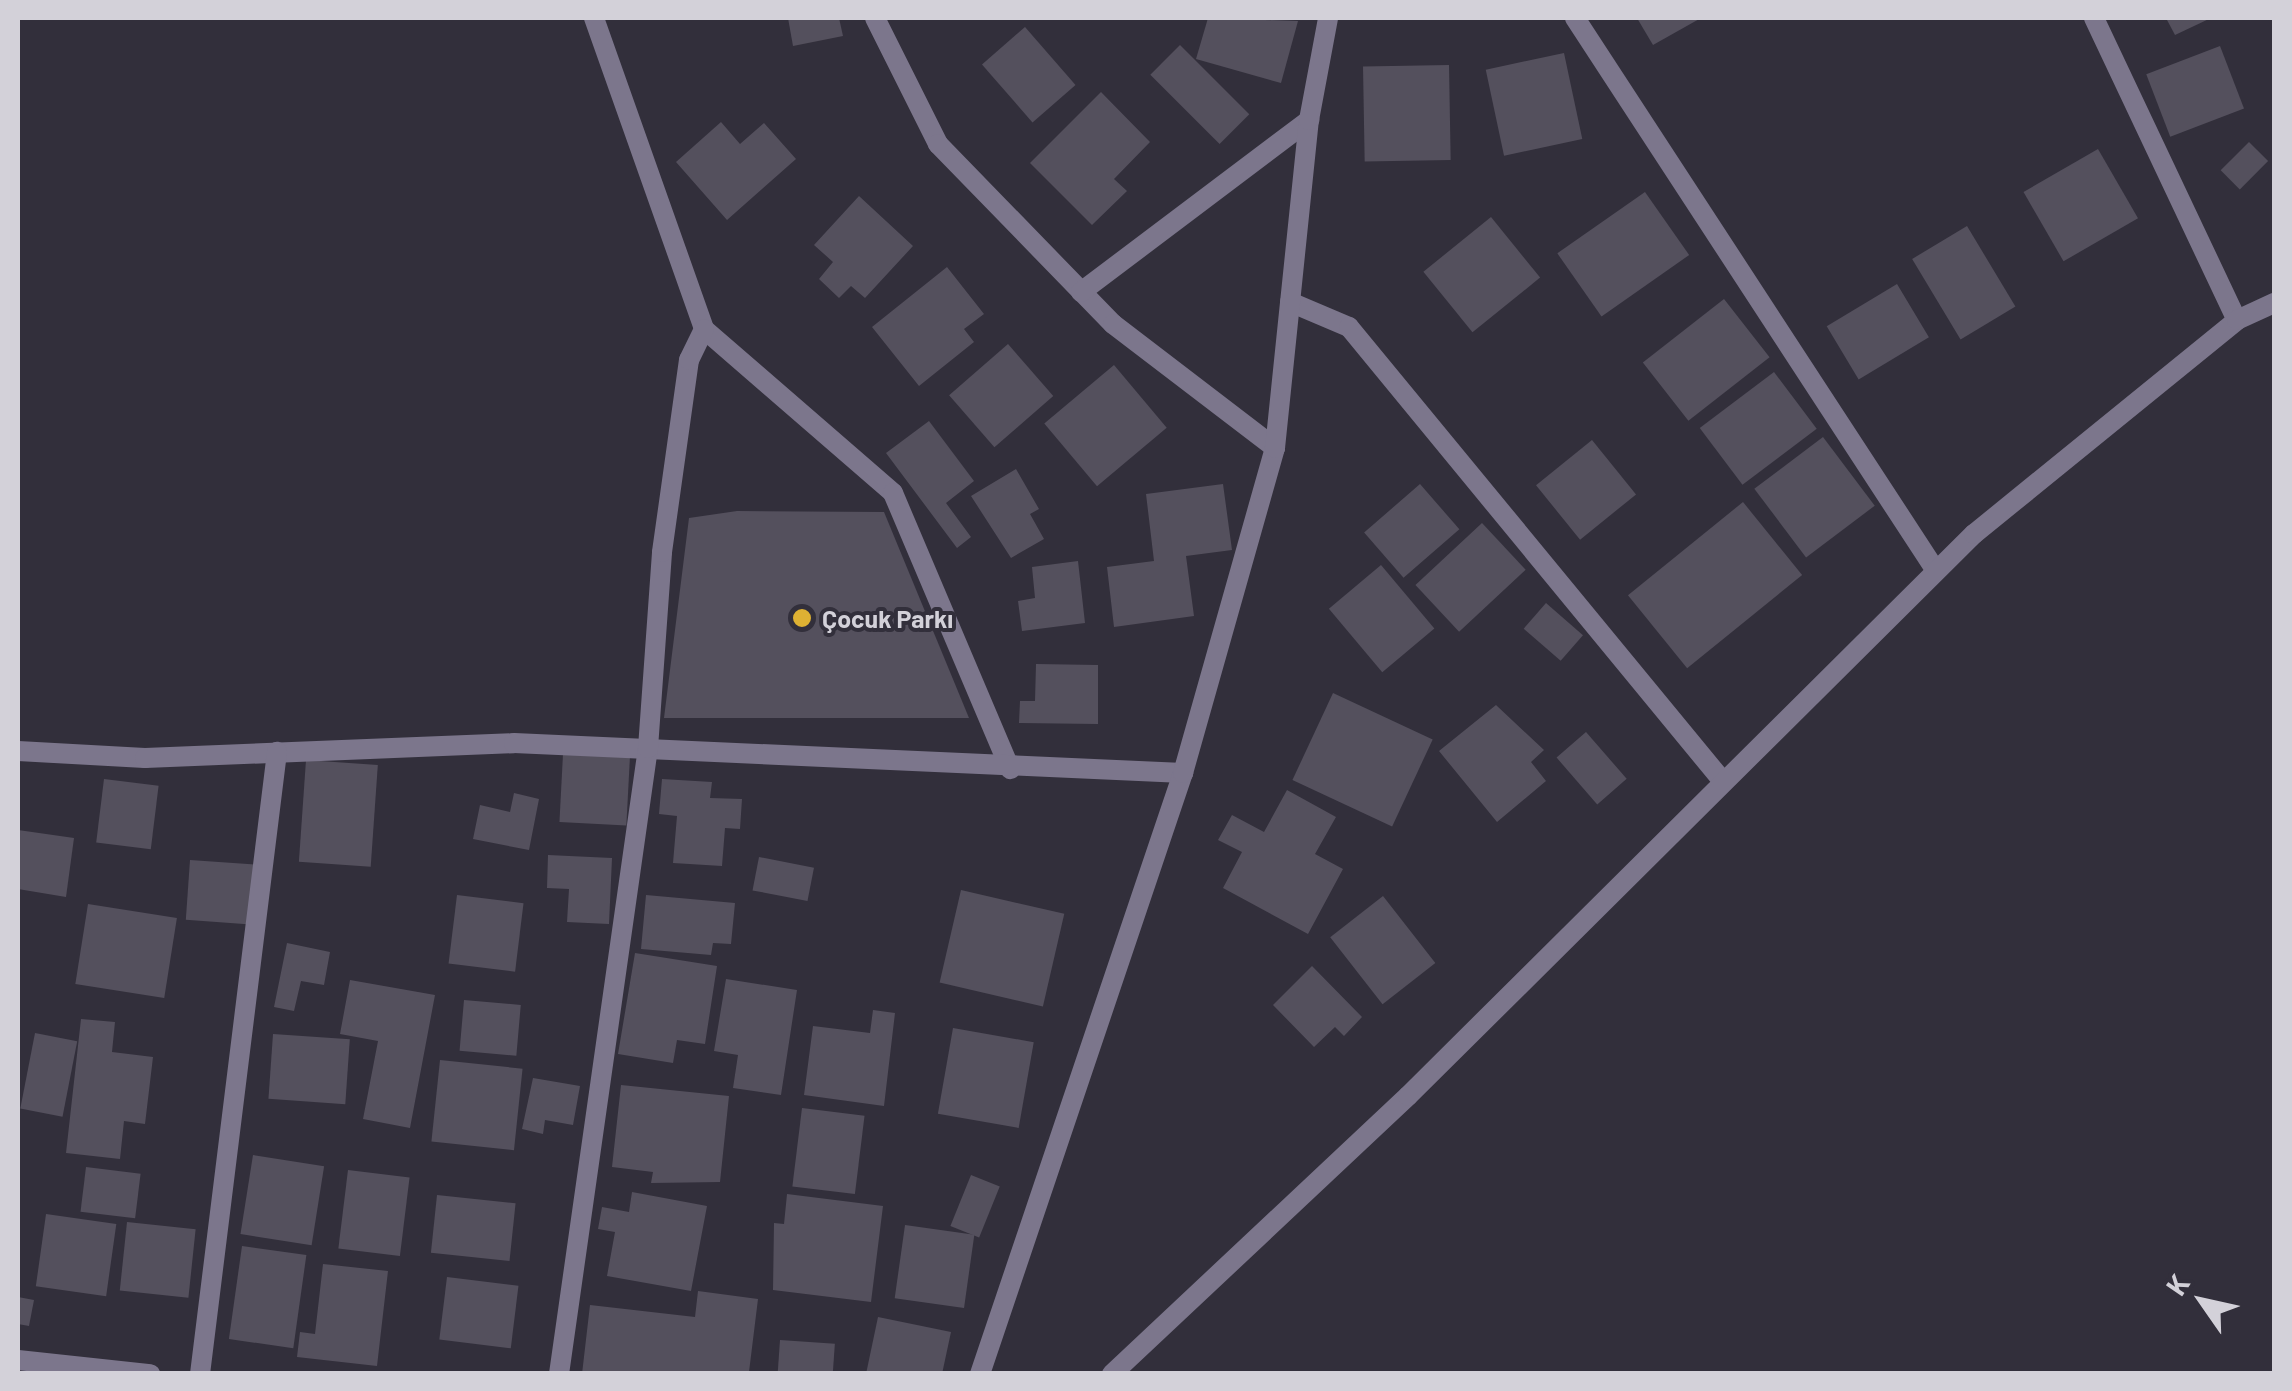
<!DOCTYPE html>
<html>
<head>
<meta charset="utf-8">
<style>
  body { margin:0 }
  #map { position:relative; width:2292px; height:1391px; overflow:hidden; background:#322f3b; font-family:Barlow,sans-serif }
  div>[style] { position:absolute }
  .building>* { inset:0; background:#54505d; transform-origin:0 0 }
  .street>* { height:20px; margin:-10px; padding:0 10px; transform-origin:10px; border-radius:10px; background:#7c768c }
  .dots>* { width:28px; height:28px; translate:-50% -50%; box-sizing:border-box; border:5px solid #322f3b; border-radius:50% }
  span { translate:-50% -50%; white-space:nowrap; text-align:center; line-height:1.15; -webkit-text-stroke:8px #322f3b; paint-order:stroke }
  .poi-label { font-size:25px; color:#d3d1d9; font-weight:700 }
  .left { translate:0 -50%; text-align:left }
  .frame { position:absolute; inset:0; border:20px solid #d3d1d9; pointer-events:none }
  .north { position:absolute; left:2152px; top:1251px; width:100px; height:100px; -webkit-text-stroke:8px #322f3b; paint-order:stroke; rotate:304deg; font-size:28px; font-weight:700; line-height:40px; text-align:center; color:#d3d1d9 }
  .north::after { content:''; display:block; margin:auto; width:35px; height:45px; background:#d3d1d9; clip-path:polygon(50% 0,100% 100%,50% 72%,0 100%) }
</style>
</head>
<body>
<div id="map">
  <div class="building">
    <div style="clip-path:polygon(788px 18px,839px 18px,843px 36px,793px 46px)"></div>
    <div style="clip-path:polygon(1208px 18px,1298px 21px,1281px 83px,1196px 59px)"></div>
    <div style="clip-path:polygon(1637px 18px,1701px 18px,1653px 45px)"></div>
    <div style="clip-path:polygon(2166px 18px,2211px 18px,2175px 35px)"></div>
    <div style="left:1025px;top:27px;width:77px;height:57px;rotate:49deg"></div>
    <div style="left:1180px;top:45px;width:98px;height:42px;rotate:45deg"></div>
    <div style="left:2220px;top:46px;width:67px;height:79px;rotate:69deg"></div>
    <div style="left:1564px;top:53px;width:88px;height:80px;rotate:78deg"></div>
    <div style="left:1449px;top:65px;width:95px;height:86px;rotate:89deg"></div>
    <div style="clip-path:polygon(1101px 92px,1150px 142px,1114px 179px,1127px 191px,1092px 225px,1030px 163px)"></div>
    <div style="clip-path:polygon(721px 122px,740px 144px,764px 123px,796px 159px,727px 220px,676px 162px)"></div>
    <div style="left:2249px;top:142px;width:27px;height:40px;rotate:45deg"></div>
    <div style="left:2098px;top:149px;width:80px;height:86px;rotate:60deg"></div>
    <div style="left:1645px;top:192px;width:77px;height:107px;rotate:55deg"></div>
    <div style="clip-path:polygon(859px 196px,913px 246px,865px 298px,851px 286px,839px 298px,819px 279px,833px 262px,814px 245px)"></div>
    <div style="left:1491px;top:217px;width:78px;height:87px;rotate:51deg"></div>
    <div style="left:1967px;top:226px;width:94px;height:64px;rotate:59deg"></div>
    <div style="clip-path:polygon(947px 267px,984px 314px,964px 329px,974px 342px,919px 386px,872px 327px)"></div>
    <div style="left:1897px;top:284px;width:62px;height:82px;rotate:59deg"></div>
    <div style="left:1724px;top:299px;width:74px;height:103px;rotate:52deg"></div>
    <div style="left:1008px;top:344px;width:69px;height:78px;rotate:49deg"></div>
    <div style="left:1114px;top:365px;width:82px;height:91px;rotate:50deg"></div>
    <div style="left:1774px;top:372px;width:71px;height:93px;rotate:53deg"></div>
    <div style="clip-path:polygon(929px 421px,974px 481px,946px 503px,971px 537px,957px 548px,886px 453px)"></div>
    <div style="left:1823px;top:437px;width:86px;height:86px;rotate:53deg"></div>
    <div style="left:1592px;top:440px;width:70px;height:72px;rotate:51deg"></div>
    <div style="clip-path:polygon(1016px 469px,1039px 509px,1030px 514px,1044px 539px,1011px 558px,971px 496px)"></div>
    <div style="clip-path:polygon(1223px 484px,1232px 550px,1186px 556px,1194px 616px,1114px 627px,1107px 567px,1154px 561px,1146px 494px)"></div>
    <div style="left:1420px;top:484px;width:60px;height:74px;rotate:49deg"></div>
    <div style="left:1743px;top:502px;width:94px;height:148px;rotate:51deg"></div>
    <div style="clip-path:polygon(737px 511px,884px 512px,969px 718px,664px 718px,689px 518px)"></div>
    <div style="left:1482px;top:523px;width:64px;height:91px;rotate:47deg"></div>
    <div style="clip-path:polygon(1078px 561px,1085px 623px,1022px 631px,1018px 601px,1035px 598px,1032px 567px)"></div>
    <div style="left:1381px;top:565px;width:83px;height:68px;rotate:50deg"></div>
    <div style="left:1546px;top:603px;width:49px;height:34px;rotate:41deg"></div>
    <div style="clip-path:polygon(1036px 664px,1098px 665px,1098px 724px,1019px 723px,1020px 701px,1035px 701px)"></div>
    <div style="left:1333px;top:693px;width:110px;height:96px;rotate:25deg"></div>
    <div style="clip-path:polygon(1496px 705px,1544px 750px,1531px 762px,1546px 781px,1497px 822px,1439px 751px)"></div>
    <div style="left:1586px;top:732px;width:62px;height:39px;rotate:49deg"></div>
    <div style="left:563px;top:754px;width:67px;height:68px;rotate:3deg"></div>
    <div style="left:306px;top:760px;width:72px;height:102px;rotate:4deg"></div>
    <div style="left:104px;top:779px;width:55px;height:64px;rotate:7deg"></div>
    <div style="clip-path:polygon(662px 779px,712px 782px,710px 798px,742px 799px,740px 829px,725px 828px,722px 866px,673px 863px,677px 816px,659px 814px)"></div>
    <div style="clip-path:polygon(1287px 790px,1336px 817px,1315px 854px,1343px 869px,1308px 934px,1223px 888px,1242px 852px,1218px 840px,1232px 815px,1264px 832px)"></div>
    <div style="clip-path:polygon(514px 793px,539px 799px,529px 850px,473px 839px,480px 805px,510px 812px)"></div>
    <div style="clip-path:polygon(18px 830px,74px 838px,66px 897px,18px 889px)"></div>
    <div style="clip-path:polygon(548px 855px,612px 858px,609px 924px,567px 922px,569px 889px,547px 888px)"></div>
    <div style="left:759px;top:857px;width:56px;height:34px;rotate:11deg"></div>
    <div style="left:190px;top:860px;width:65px;height:60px;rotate:4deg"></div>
    <div style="left:961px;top:890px;width:106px;height:95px;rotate:13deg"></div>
    <div style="left:457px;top:895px;width:67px;height:69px;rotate:7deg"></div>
    <div style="clip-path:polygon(646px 895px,735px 903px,731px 944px,713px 943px,711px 955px,641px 949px)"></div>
    <div style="left:1383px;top:896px;width:85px;height:67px;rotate:52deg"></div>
    <div style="left:88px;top:904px;width:90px;height:81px;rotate:9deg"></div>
    <div style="clip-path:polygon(287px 943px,330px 952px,324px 985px,301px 981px,294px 1011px,274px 1007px)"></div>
    <div style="clip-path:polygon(635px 953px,717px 966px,705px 1044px,677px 1040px,673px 1063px,618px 1054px)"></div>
    <div style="clip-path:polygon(1312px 966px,1362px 1017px,1344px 1036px,1335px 1027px,1314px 1047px,1273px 1005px)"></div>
    <div style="clip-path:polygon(726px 979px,797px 990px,781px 1095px,733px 1088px,738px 1055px,714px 1051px)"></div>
    <div style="clip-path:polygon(350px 980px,435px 995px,410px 1128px,363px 1119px,378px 1041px,340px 1034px)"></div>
    <div style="left:464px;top:1000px;width:57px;height:51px;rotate:5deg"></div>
    <div style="clip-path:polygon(873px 1010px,895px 1013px,884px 1106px,804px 1095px,813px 1026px,870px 1033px)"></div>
    <div style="clip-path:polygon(81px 1019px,115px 1022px,112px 1052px,153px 1057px,145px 1124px,124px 1121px,120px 1159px,66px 1153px)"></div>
    <div style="left:953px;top:1028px;width:82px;height:87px;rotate:10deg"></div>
    <div style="left:35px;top:1033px;width:43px;height:77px;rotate:11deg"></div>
    <div style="left:273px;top:1034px;width:77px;height:65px;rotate:4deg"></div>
    <div style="left:440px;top:1060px;width:83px;height:82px;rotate:6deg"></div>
    <div style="clip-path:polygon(533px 1078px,580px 1086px,573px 1125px,545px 1120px,543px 1134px,522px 1129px)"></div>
    <div style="clip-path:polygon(621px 1085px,729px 1096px,720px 1182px,651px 1183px,653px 1172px,612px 1167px)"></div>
    <div style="left:802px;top:1108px;width:63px;height:79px;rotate:7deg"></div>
    <div style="left:253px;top:1155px;width:72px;height:80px;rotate:9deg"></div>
    <div style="left:86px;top:1167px;width:55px;height:45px;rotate:7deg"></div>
    <div style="left:348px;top:1170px;width:62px;height:79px;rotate:7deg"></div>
    <div style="left:971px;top:1175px;width:31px;height:55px;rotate:22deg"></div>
    <div style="clip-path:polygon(632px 1192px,707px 1206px,691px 1291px,607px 1276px,615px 1232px,598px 1229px,602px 1207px,629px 1212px)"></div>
    <div style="clip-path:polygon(787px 1194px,883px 1206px,871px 1302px,773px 1290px,774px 1223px,784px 1224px)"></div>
    <div style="left:437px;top:1195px;width:79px;height:58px;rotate:6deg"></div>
    <div style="left:46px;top:1214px;width:71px;height:73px;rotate:8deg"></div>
    <div style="left:127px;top:1222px;width:69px;height:69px;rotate:6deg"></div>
    <div style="left:905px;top:1225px;width:70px;height:74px;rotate:8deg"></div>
    <div style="left:242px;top:1246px;width:65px;height:94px;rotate:8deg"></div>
    <div style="clip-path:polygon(323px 1264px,388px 1271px,377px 1366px,297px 1357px,300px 1332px,315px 1334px)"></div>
    <div style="left:447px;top:1277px;width:72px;height:63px;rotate:7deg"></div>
    <div style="clip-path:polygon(698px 1291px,758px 1299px,749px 1372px,582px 1374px,590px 1305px,695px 1317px)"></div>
    <div style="clip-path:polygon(18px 1297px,34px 1300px,29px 1326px,18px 1324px)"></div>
    <div style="clip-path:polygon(878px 1317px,951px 1332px,942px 1374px,866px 1374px)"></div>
    <div style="left:780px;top:1340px;width:55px;height:34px;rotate:4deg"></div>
  </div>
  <div class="street">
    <div style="left:594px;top:18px;width:330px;rotate:70.5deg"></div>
    <div style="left:704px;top:329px;width:250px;rotate:40.9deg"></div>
    <div style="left:893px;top:493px;width:300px;rotate:67deg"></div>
    <div style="left:875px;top:18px;width:141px;rotate:63.4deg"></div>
    <div style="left:938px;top:144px;width:251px;rotate:45.8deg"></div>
    <div style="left:1113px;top:324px;width:204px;rotate:37.4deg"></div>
    <div style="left:1575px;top:18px;width:660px;rotate:56.86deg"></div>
    <div style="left:2094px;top:18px;width:334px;rotate:64.7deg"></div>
    <div style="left:1081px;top:292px;width:286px;rotate:-37deg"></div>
    <div style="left:1290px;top:302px;width:64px;rotate:23deg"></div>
    <div style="left:1349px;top:327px;width:585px;rotate:50.55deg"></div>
    <div style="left:18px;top:751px;width:127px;rotate:3.2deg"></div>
    <div style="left:145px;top:758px;width:369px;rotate:-2.3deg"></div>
    <div style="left:514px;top:743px;width:670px;rotate:2.57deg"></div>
    <div style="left:18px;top:1360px;width:133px;rotate:6.1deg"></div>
    <div style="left:200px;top:1374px;width:627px;rotate:-82.94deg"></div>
    <div style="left:559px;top:1374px;width:632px;rotate:-81.91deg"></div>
    <div style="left:648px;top:748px;width:196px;rotate:-85.9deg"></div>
    <div style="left:662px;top:552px;width:194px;rotate:-82deg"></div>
    <div style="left:689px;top:360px;width:34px;rotate:-64deg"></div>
    <div style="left:980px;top:1374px;width:634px;rotate:-71.34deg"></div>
    <div style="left:1183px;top:773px;width:338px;rotate:-74.2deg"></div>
    <div style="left:1275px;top:448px;width:330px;rotate:-84.1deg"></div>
    <div style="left:1309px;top:120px;width:104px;rotate:-79.4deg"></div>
    <div style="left:1112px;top:1374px;width:406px;rotate:-43.2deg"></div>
    <div style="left:1408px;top:1096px;width:798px;rotate:-44.8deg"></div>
    <div style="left:1974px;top:534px;width:339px;rotate:-39.1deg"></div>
    <div style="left:2237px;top:320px;width:41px;rotate:-24.7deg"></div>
  </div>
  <div class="dots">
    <div style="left:802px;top:618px;background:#deb133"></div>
  </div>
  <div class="poi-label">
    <span class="left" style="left:822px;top:618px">Çocuk Parkı</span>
  </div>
  <div class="frame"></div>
  <div class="north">K</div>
</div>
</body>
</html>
